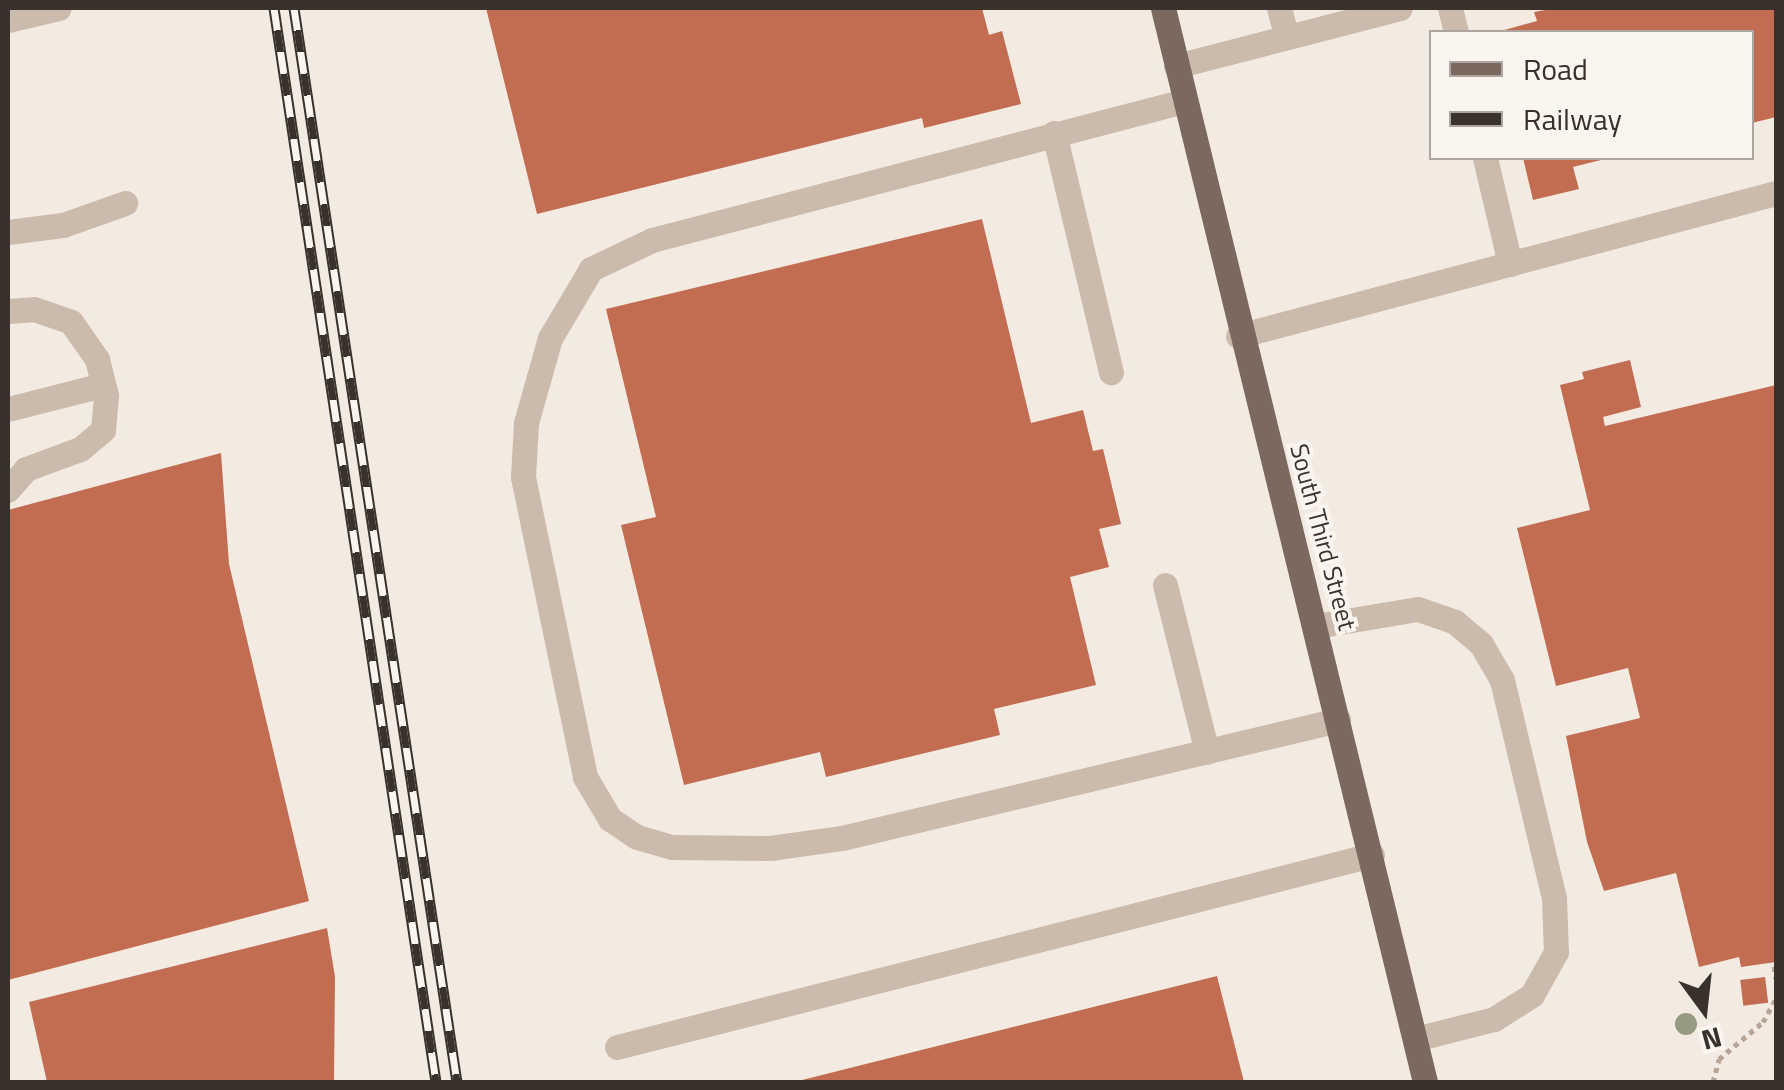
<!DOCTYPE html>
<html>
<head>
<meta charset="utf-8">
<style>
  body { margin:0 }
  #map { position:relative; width:1784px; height:1090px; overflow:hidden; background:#f3ebe2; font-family:"Titillium Web",sans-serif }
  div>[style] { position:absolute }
  .building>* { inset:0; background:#c26d51; transform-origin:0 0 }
  .path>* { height:5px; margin-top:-2.5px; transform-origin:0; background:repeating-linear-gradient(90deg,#b7a598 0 5px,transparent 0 10px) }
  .minor>* { height:25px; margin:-12.5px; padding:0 12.5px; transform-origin:12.5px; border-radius:12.5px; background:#cbbbad }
  .major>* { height:25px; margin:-12.5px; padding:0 12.5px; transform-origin:12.5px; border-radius:12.5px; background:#7b685e }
  .rail>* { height:11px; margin-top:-5.5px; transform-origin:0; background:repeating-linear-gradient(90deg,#faf5ee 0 22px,#3a302c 0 44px); box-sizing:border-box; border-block:2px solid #3a302c }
  .trees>* { width:22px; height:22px; margin:-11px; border-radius:50%; background:#969a80 }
  span { translate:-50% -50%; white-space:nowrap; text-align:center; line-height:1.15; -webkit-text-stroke:8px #faf5ee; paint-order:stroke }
  .street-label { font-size:25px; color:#3a302c }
  .frame { position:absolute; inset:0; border:10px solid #3a302c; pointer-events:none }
  .legend { position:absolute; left:1429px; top:30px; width:325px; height:130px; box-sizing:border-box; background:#faf5ee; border:2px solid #ada6a0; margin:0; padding:12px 18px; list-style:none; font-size:30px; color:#3a302c }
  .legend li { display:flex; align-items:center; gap:20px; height:50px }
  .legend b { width:50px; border:2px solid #ada6a0 }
  .north { position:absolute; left:1654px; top:960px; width:100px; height:100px; -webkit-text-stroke:8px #faf5ee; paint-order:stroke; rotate:165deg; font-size:28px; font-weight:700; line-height:40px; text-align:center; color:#3a302c }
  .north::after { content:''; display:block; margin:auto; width:35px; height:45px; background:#3a302c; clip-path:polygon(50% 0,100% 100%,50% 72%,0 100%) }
</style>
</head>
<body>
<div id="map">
  <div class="building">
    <div style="clip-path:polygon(486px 8px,982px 8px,989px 35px,1002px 31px,1021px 104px,924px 128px,922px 118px,537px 214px)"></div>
    <div style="clip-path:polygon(1556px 8px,1776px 8px,1776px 117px,1752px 123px,1752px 32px,1497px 32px,1537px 21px,1534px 12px)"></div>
    <div style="clip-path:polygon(1523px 158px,1605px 158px,1605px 159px,1573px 167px,1579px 189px,1533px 200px)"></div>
    <div style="clip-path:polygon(982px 219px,1031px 423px,1083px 410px,1093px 451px,1103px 449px,1121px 524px,1099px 529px,1109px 567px,1070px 577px,1096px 685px,994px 709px,1000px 735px,826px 777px,820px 752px,684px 785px,621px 525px,656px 517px,606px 309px)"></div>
    <div style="clip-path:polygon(1630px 360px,1641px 407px,1603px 417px,1605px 426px,1776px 385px,1776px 962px,1741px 967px,1739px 957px,1699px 967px,1676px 873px,1604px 891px,1587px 842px,1566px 736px,1640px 718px,1628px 668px,1556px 686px,1517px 528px,1590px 510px,1560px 385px,1584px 379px,1582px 372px)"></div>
    <div style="clip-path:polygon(221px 453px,229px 564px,309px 901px,8px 980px,8px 510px)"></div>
    <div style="clip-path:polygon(327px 928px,335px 977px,334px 1082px,47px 1082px,29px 1002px)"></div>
    <div style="clip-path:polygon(1217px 976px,1244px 1082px,798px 1082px,798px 1081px)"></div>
    <div style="left:1765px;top:977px;width:26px;height:25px;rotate:83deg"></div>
  </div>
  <div class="path">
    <div style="left:1774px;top:966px;width:13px;rotate:81deg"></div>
    <div style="left:1713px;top:1082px;width:24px;rotate:-75deg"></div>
    <div style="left:1719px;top:1059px;width:57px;rotate:-40.1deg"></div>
    <div style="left:1763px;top:1022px;width:26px;rotate:-61deg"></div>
  </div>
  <div class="minor">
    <div style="left:1279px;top:8px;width:30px;rotate:75deg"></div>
    <div style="left:1450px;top:8px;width:25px;rotate:76deg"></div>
    <div style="left:8px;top:20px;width:52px;rotate:-13.2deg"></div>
    <div style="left:1176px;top:66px;width:231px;rotate:-14.5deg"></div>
    <div style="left:1184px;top:101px;width:550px;rotate:165.36deg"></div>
    <div style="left:652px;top:240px;width:68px;rotate:154.6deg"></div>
    <div style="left:591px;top:269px;width:80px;rotate:120.7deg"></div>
    <div style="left:550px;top:338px;width:88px;rotate:105.8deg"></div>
    <div style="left:526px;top:423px;width:54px;rotate:93.2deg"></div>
    <div style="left:523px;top:477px;width:306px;rotate:78.3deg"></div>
    <div style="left:585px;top:777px;width:49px;rotate:59.2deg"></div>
    <div style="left:610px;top:819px;width:32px;rotate:34deg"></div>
    <div style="left:637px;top:837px;width:36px;rotate:16deg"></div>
    <div style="left:672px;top:847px;width:98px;rotate:0.6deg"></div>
    <div style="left:770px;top:848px;width:73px;rotate:-7.9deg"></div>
    <div style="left:842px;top:838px;width:510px;rotate:-13.38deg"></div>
    <div style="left:1054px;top:133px;width:246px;rotate:76.6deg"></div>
    <div style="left:1485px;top:158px;width:109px;rotate:76.7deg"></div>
    <div style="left:8px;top:232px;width:55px;rotate:-7.3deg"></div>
    <div style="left:63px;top:225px;width:66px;rotate:-19.5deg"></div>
    <div style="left:8px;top:311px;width:26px;rotate:-4deg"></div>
    <div style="left:34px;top:309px;width:39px;rotate:19deg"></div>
    <div style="left:71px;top:322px;width:45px;rotate:54.9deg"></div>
    <div style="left:97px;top:359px;width:38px;rotate:76deg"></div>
    <div style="left:106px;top:396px;width:34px;rotate:95deg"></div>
    <div style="left:103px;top:430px;width:30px;rotate:140deg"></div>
    <div style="left:80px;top:449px;width:58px;rotate:159.7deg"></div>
    <div style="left:26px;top:469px;width:28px;rotate:131deg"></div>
    <div style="left:1238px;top:336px;width:557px;rotate:-14.89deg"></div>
    <div style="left:8px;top:409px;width:98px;rotate:-14.2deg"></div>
    <div style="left:1165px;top:585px;width:172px;rotate:75.9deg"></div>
    <div style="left:1316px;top:626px;width:103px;rotate:-9.5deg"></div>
    <div style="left:1418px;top:609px;width:39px;rotate:19deg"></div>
    <div style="left:1455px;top:622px;width:34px;rotate:40deg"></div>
    <div style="left:1481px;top:644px;width:42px;rotate:59.7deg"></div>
    <div style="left:1502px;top:680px;width:224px;rotate:76.6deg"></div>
    <div style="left:1554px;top:898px;width:54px;rotate:87.9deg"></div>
    <div style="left:1556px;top:952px;width:49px;rotate:119.2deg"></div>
    <div style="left:1532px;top:995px;width:45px;rotate:147.7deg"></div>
    <div style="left:1494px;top:1019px;width:81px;rotate:165.8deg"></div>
    <div style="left:617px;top:1047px;width:779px;rotate:-14.27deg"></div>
  </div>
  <div class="major">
    <div style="left:1163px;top:8px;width:1105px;rotate:76.29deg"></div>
  </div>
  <div class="rail">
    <div style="left:274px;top:8px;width:1086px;rotate:81.42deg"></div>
    <div style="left:294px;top:8px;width:1086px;rotate:81.37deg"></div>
  </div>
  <div class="trees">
    <div style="left:1686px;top:1024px"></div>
  </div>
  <div class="street-label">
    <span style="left:1323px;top:537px;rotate:75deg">South Third Street</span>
  </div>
  <div class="frame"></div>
  <ul class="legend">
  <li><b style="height:12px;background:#7b685e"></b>Road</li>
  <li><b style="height:12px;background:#3a302c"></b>Railway</li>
  </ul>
  <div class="north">N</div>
</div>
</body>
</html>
